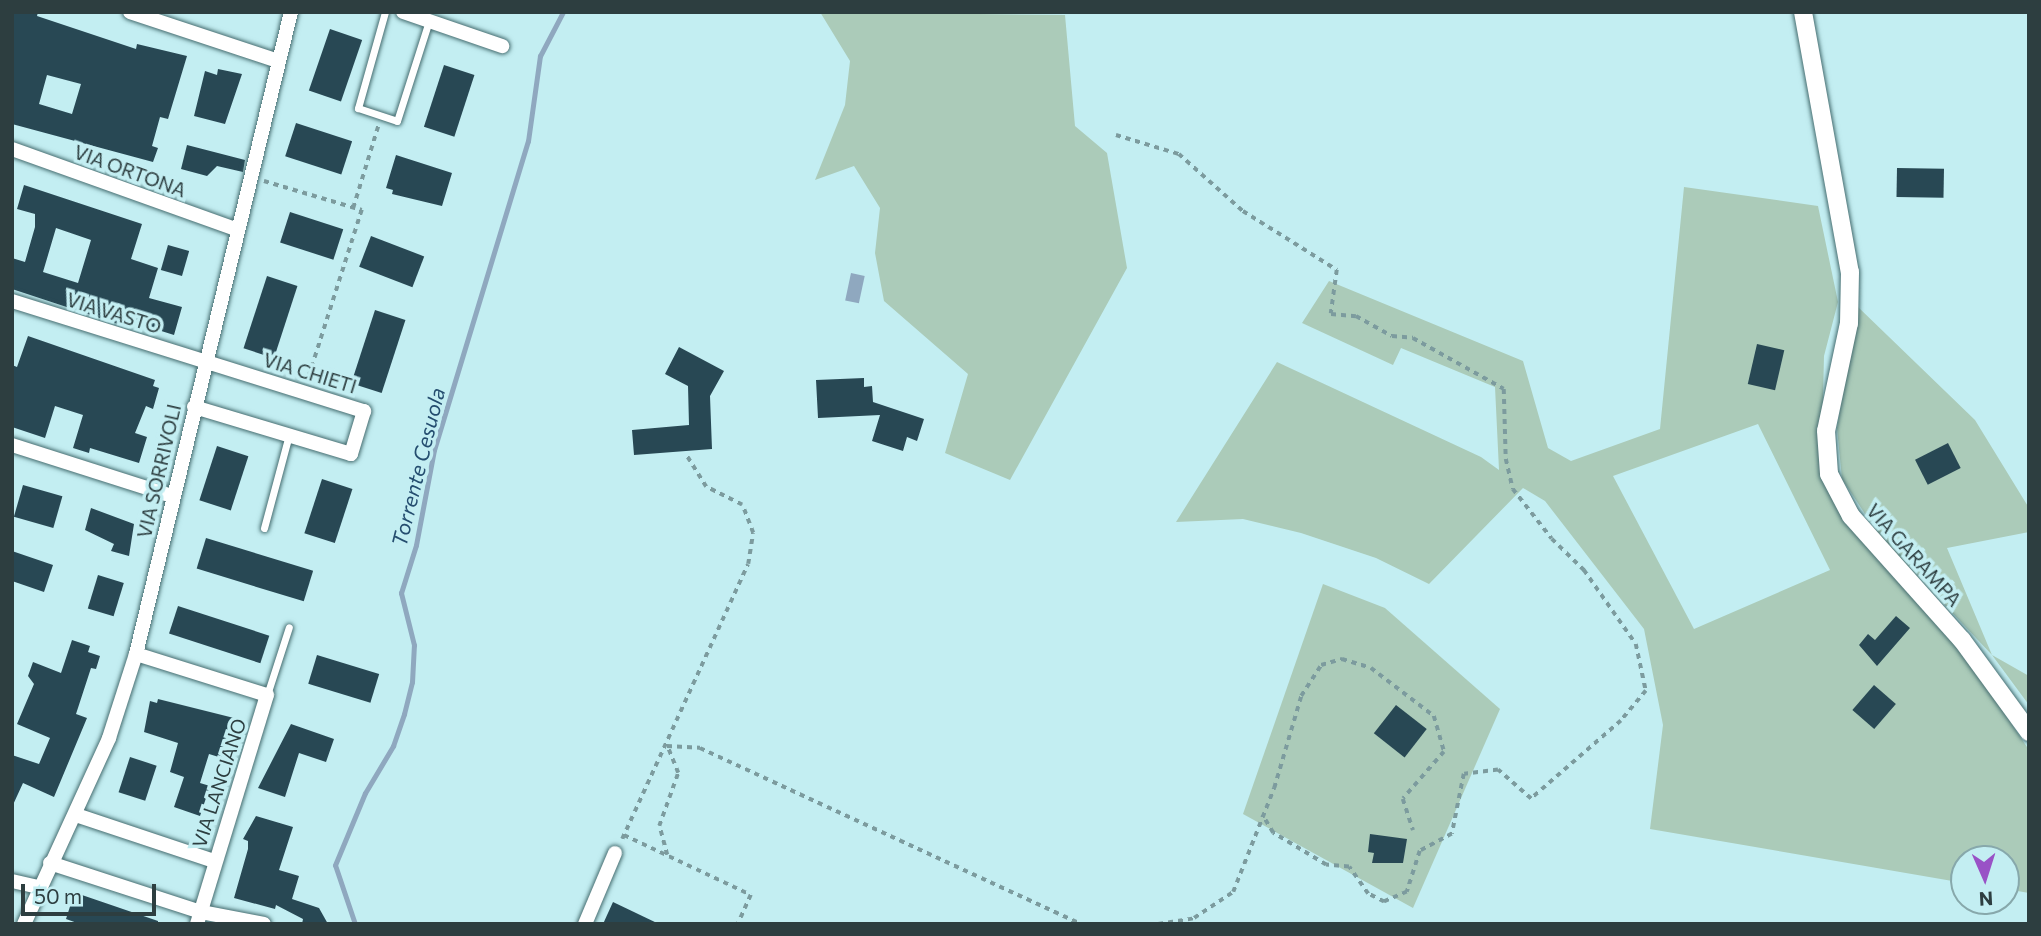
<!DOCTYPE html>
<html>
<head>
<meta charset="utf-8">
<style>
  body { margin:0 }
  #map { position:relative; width:2041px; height:936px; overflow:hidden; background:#c3eef2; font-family:Commissioner,sans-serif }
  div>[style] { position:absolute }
  .green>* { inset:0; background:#abcbb9 }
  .water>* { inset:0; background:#8fa8bf; transform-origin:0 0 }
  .stream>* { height:5px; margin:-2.5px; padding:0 2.5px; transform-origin:2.5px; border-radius:2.5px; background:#8fa8bf }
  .building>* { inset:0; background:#284854; transform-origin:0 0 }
  .path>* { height:3.5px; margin-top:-1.75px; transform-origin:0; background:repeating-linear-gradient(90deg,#7c9b9e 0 5px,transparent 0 10px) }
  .roads { filter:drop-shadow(0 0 2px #466d70) drop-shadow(0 0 2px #466d70) }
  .service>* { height:7px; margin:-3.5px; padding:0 3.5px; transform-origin:3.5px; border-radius:3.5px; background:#fff }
  .minor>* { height:14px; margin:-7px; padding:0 7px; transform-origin:7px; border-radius:7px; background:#fff }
  .tertiary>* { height:18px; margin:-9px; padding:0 9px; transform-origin:9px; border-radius:9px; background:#fff }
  span { translate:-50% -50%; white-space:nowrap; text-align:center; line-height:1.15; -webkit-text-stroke:7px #c3eef2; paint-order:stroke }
  .street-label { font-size:19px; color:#2d3e40 }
  .water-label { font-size:21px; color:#244d6f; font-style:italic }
  .frame { position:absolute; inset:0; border:14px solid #2d3e40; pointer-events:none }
  .north { position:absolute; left:1950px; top:845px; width:70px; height:70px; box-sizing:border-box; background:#c3eef2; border:2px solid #87a8ab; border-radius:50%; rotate:177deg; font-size:19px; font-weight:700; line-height:28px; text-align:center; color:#2d3e40 }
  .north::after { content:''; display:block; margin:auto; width:24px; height:32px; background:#9952c6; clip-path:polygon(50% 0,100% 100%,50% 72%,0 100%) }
  .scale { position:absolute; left:21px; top:884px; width:135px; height:32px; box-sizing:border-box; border:4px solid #2d3e40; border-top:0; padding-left:9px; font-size:21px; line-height:24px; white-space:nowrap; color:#2d3e40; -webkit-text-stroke:5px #c3eef2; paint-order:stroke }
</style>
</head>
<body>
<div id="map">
  <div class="green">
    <div style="clip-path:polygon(820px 12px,1065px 15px,1075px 126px,1107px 153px,1127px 268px,1010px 480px,945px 453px,968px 374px,884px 301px,875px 253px,880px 208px,854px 166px,815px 180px,845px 105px,850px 61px)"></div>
    <div style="clip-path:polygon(evenodd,1684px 187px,1818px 206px,1838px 302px,1824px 356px,1821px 479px,1870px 550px,1956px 641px,2029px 750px,2029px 893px,2006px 889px,2006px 859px,1964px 859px,1964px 883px,1650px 829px,1663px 725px,1644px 629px,1545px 501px,1523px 488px,1429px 584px,1376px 558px,1301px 533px,1243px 519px,1176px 522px,1277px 362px,1481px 457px,1499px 470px,1495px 387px,1401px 348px,1393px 365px,1302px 323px,1329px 281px,1523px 361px,1548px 448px,1571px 461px,1660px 429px,1684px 187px,1758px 424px,1830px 570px,1694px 629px,1613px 476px,1758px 424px)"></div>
    <div style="clip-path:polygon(1858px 307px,1975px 420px,2029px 508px,2029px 532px,1947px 548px,1992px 655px,2029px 676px,2029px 705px,1992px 655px,1879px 535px,1842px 479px,1837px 428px)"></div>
    <div style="clip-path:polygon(1323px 584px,1385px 608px,1500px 709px,1413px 908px,1243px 814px)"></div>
  </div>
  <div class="water">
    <div style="left:851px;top:273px;width:14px;height:28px;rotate:12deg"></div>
  </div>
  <div class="stream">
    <div style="left:355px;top:924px;width:62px;rotate:-108.7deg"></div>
    <div style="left:335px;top:865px;width:78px;rotate:-67.4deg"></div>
    <div style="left:365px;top:793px;width:55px;rotate:-59.2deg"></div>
    <div style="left:393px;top:746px;width:34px;rotate:-71deg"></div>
    <div style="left:404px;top:714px;width:33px;rotate:-76deg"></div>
    <div style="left:412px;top:682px;width:37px;rotate:-87deg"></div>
    <div style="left:414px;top:645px;width:54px;rotate:-104deg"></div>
    <div style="left:401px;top:593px;width:50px;rotate:-72.6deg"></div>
    <div style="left:416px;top:545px;width:97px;rotate:-79.3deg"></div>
    <div style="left:434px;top:450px;width:323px;rotate:-73.1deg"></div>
    <div style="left:528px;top:141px;width:86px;rotate:-82deg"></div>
    <div style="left:540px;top:56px;width:50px;rotate:-62.4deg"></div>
  </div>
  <div class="building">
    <div style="clip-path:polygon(evenodd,12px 12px,38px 12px,37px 16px,136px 49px,137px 44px,187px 56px,168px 119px,160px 117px,152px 146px,158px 148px,153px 162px,12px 124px,12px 12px,47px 75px,81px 84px,72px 114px,39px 104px,47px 75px)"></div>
    <div style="left:330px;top:29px;width:34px;height:65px;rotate:19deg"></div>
    <div style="left:444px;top:65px;width:32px;height:65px;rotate:18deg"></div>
    <div style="clip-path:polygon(218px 69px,242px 74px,225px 124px,194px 116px,205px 71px,217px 75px)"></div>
    <div style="left:296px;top:123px;width:59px;height:35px;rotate:18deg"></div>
    <div style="clip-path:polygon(187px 145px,245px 160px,243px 172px,217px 166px,207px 176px,181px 169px)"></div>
    <div style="clip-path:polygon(396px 155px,452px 173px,442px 206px,392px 194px,393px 190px,386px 188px)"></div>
    <div style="left:1897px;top:168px;width:47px;height:29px;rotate:1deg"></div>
    <div style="clip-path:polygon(evenodd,24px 185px,142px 224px,131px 259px,158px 268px,149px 298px,182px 307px,174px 335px,120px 318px,118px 324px,12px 289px,12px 258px,25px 262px,35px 227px,35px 214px,17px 209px,24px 185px,56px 228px,91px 240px,78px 283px,43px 272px,56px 228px)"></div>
    <div style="left:290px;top:212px;width:56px;height:32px;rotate:18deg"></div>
    <div style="left:371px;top:236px;width:57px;height:33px;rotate:21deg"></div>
    <div style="left:168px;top:245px;width:22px;height:26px;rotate:16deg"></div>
    <div style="left:267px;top:276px;width:32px;height:76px;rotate:18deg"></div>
    <div style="left:375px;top:310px;width:32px;height:77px;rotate:18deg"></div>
    <div style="clip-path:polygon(28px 336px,155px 380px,153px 386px,159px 388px,153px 409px,146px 406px,135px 433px,147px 437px,139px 463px,90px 448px,89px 453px,73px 448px,83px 415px,55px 406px,45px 438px,12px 427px,12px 365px,17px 367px)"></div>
    <div style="left:1757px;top:344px;width:28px;height:41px;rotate:13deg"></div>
    <div style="clip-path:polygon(679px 347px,724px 371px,710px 396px,712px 449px,634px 455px,632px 430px,689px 425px,688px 386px,665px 374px)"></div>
    <div style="clip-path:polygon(864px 378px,864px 387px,872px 386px,873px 402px,924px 419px,917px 441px,907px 437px,903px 451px,872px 441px,880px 415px,818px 418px,816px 380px)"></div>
    <div style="left:1948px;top:443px;width:28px;height:37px;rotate:63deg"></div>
    <div style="left:217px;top:446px;width:33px;height:57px;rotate:18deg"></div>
    <div style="left:322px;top:479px;width:32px;height:57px;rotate:18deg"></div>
    <div style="left:23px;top:485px;width:41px;height:33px;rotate:16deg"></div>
    <div style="clip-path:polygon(91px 508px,134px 524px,129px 556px,111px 551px,114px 544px,85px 530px)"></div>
    <div style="left:206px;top:538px;width:112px;height:32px;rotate:17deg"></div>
    <div style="clip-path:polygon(12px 551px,53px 565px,44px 592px,12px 581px)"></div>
    <div style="left:98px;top:575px;width:27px;height:35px;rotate:17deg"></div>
    <div style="left:178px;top:606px;width:96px;height:29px;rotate:18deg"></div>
    <div style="clip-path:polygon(1896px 616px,1910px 628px,1877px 666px,1859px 645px,1868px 634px,1875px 640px)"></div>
    <div style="clip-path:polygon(72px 640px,90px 646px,88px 652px,100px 656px,96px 669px,91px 668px,76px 714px,87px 718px,54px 797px,23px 783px,12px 807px,12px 755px,39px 764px,50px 738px,17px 724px,34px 684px,28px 676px,33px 662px,61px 673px)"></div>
    <div style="left:317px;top:655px;width:65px;height:30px;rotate:17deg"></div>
    <div style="left:1874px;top:685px;width:29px;height:33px;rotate:41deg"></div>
    <div style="clip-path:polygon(158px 699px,234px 718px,222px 758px,209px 754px,200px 783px,210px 786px,200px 816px,174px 807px,184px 777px,170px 772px,178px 743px,144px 732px,150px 701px,157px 703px)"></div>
    <div style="left:1396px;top:705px;width:39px;height:36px;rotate:38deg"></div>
    <div style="clip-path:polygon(291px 724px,334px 739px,326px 762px,299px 753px,285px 797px,258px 788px)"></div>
    <div style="left:130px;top:757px;width:28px;height:37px;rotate:18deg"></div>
    <div style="clip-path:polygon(256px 816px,293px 827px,279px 870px,299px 876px,292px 899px,319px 908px,328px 924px,302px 924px,303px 919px,276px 905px,275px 909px,234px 898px,248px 849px,248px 841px,243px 839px)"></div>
    <div style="clip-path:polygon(1370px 834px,1407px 839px,1403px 863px,1372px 863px,1374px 853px,1368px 852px)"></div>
    <div style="clip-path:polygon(79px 894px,158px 921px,158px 924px,80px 924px,66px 919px,73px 897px,78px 899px)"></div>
    <div style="clip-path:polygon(613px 902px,659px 924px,603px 924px)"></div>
  </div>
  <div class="path">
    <div style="left:1116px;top:135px;width:66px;rotate:16.8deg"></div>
    <div style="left:1179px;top:154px;width:86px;rotate:41.7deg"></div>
    <div style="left:1243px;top:211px;width:111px;rotate:32.1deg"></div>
    <div style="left:1337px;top:270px;width:44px;rotate:97.8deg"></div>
    <div style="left:1331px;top:314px;width:25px;rotate:5deg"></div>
    <div style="left:1356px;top:316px;width:41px;rotate:29.1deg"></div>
    <div style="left:1392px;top:336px;width:21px;rotate:5deg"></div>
    <div style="left:1413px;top:338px;width:104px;rotate:29.3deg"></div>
    <div style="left:1504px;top:389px;width:70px;rotate:88.4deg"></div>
    <div style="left:1506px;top:459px;width:31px;rotate:77deg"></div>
    <div style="left:1513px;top:489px;width:63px;rotate:52deg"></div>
    <div style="left:1552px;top:539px;width:45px;rotate:44.1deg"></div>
    <div style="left:1584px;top:570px;width:90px;rotate:54.9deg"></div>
    <div style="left:1636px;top:644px;width:48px;rotate:78deg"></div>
    <div style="left:1646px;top:691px;width:39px;rotate:130deg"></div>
    <div style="left:1621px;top:721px;width:119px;rotate:139.1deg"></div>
    <div style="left:1531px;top:799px;width:44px;rotate:-138.7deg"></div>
    <div style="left:1498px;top:770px;width:34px;rotate:173deg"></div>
    <div style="left:1464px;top:774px;width:61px;rotate:101.3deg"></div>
    <div style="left:1452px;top:834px;width:36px;rotate:152deg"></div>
    <div style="left:1420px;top:851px;width:43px;rotate:107.6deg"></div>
    <div style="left:1407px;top:892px;width:25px;rotate:157deg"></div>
    <div style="left:1384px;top:902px;width:18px;rotate:-153deg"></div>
    <div style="left:1368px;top:894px;width:33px;rotate:-125deg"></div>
    <div style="left:1349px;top:867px;width:23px;rotate:-175deg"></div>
    <div style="left:1326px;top:865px;width:62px;rotate:-148.9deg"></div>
    <div style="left:1273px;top:833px;width:21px;rotate:-121deg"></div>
    <div style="left:264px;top:181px;width:102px;rotate:16.5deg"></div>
    <div style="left:362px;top:210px;width:177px;rotate:107.7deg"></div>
    <div style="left:353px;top:208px;width:86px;rotate:-73deg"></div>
    <div style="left:624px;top:835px;width:140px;rotate:25.3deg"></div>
    <div style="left:751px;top:895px;width:32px;rotate:114deg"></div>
    <div style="left:622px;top:839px;width:302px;rotate:-65.4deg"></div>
    <div style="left:748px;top:564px;width:31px;rotate:-81deg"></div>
    <div style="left:753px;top:533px;width:30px;rotate:-111deg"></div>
    <div style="left:742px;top:505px;width:40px;rotate:-153.4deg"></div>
    <div style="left:706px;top:487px;width:36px;rotate:-122deg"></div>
    <div style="left:667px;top:855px;width:30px;rotate:-105deg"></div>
    <div style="left:659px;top:826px;width:56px;rotate:-70.3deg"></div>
    <div style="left:678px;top:773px;width:29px;rotate:-112deg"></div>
    <div style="left:667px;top:746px;width:33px;rotate:3deg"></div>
    <div style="left:700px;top:748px;width:420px;rotate:24.8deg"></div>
    <div style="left:1158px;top:924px;width:36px;rotate:-9deg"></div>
    <div style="left:1194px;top:918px;width:47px;rotate:-33.7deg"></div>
    <div style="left:1233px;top:892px;width:112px;rotate:-68.5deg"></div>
    <div style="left:1274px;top:788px;width:96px;rotate:-73.6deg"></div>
    <div style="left:1301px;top:696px;width:37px;rotate:-57deg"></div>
    <div style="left:1321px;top:665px;width:22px;rotate:-16deg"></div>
    <div style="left:1342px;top:659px;width:30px;rotate:17deg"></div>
    <div style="left:1371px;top:668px;width:79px;rotate:37.3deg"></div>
    <div style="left:1434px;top:716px;width:37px;rotate:74deg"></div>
    <div style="left:1444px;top:752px;width:62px;rotate:131.1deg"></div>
    <div style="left:1403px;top:799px;width:33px;rotate:72deg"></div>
  </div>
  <div class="roads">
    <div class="service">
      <div style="left:385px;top:12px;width:100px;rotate:105.7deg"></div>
      <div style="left:358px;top:108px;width:41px;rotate:18.4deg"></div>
      <div style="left:397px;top:121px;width:105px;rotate:-72.3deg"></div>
      <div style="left:264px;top:528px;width:96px;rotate:-75deg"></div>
      <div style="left:267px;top:695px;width:71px;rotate:-72.1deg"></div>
    </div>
    <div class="minor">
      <div style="left:130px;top:12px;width:156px;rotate:18.3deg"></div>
      <div style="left:403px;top:12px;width:105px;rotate:19deg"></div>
      <div style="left:12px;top:149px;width:237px;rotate:19.7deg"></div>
      <div style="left:12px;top:301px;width:369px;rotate:17.4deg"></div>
      <div style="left:364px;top:411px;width:45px;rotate:106.8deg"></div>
      <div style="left:351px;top:454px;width:164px;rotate:-163.3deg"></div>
      <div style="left:12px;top:445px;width:168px;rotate:17.7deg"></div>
      <div style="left:136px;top:654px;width:137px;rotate:17.4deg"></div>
      <div style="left:267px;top:695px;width:239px;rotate:107deg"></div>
      <div style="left:76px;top:815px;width:145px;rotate:18.4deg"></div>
      <div style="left:50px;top:863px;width:159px;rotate:18deg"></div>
      <div style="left:201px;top:912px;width:64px;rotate:10.8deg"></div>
      <div style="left:12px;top:881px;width:28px;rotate:13deg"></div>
      <div style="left:24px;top:924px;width:205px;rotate:-65.4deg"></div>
      <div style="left:109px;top:738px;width:88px;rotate:-72.2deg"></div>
      <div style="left:136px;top:654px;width:660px;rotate:-76.43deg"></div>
      <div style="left:585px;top:924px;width:77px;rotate:-67.1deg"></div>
    </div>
    <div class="tertiary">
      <div style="left:1803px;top:12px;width:264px;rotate:79.8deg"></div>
      <div style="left:1850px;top:272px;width:51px;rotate:91.1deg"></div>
      <div style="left:1849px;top:323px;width:110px;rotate:102deg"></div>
      <div style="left:1826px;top:431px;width:43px;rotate:86deg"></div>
      <div style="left:1829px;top:474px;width:47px;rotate:62.4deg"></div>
      <div style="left:1851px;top:516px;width:166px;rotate:48.2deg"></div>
      <div style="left:1962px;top:640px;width:114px;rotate:53.9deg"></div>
    </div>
  </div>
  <div class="street-label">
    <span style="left:130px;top:171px;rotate:20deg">VIA ORTONA</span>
    <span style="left:114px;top:313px;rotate:17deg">VIA VASTO</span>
    <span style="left:310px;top:373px;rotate:17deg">VIA CHIETI</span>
    <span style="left:159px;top:471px;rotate:-77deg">VIA SORRIVOLI</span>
    <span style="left:1914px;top:555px;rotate:48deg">VIA GARAMPA</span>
    <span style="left:219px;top:783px;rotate:-72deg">VIA LANCIANO</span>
  </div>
  <div class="water-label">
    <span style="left:418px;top:467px;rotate:-76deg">Torrente Cesuola</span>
  </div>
  <div class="frame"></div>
  <div class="north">N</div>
  <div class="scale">50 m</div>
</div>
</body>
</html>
